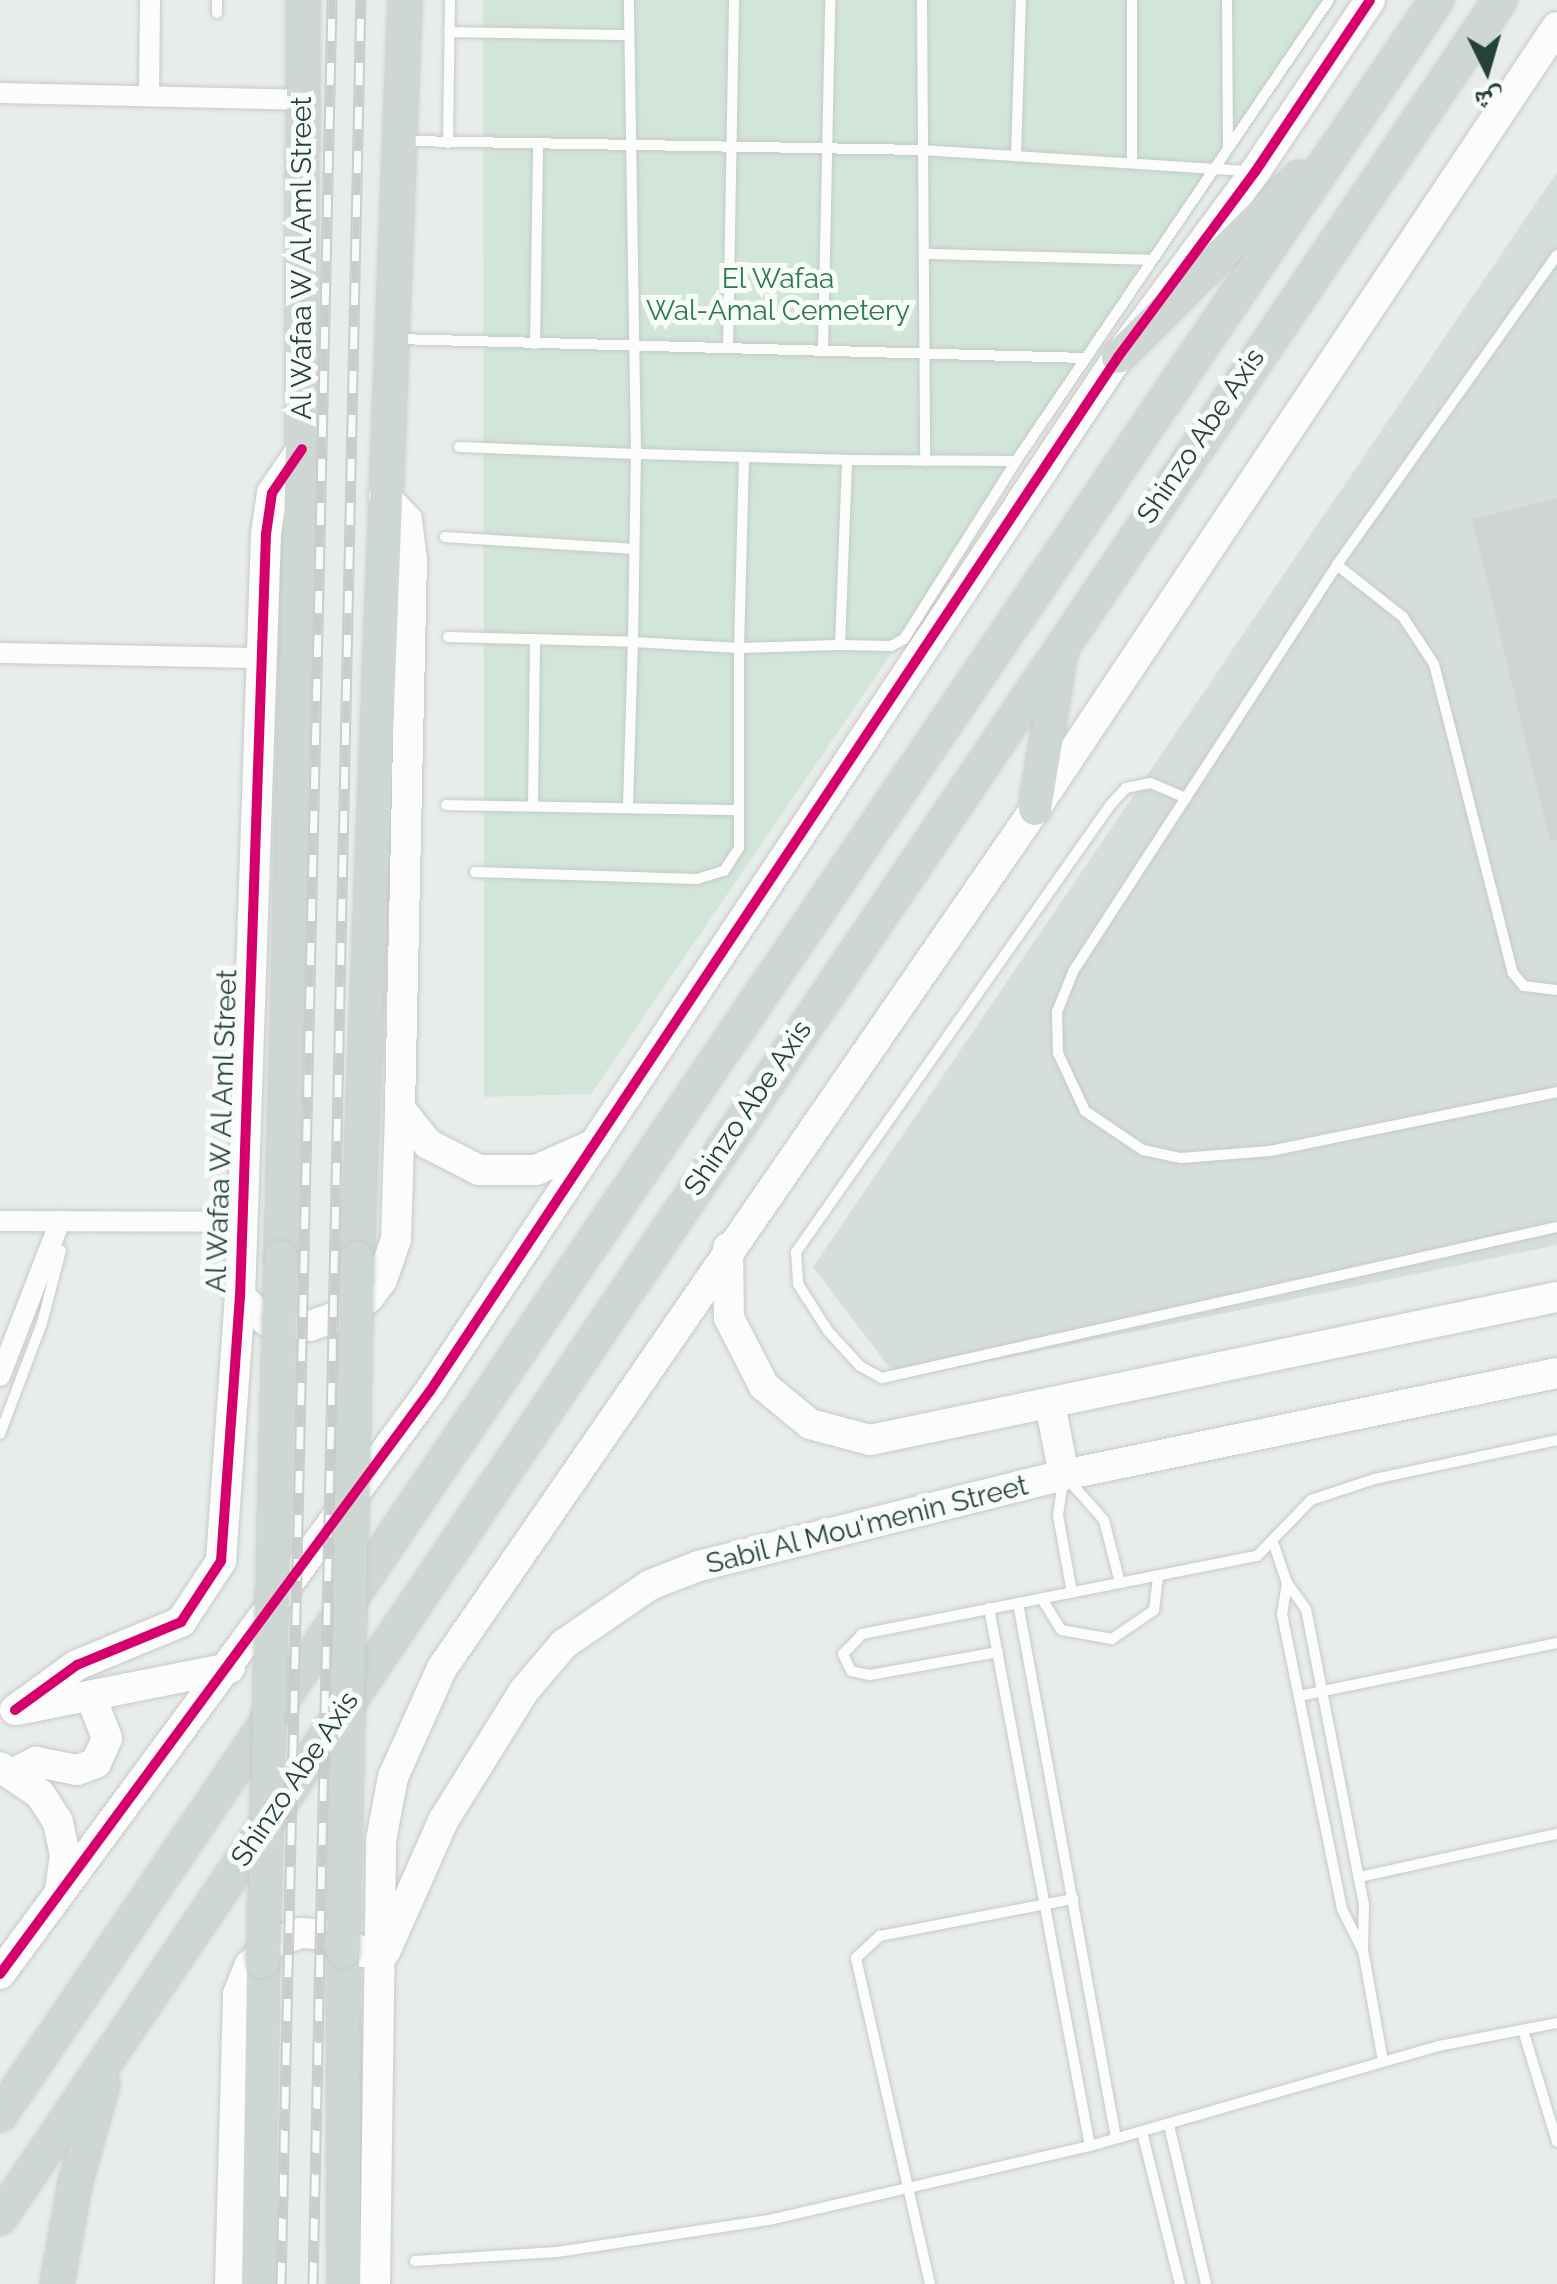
<!DOCTYPE html>
<html>
<head>
<meta charset="utf-8">
<style>
  body { margin:0 }
  #map { position:relative; width:1557px; height:2284px; overflow:hidden; background:#e8edeb; font-family:Raleway,"Noto Naskh Arabic",sans-serif }
  div>[style] { position:absolute }
  .built>* { inset:0; background:#d6dedb }
  .green>* { inset:0; background:#d1e6d8 }
  .building>* { inset:0; background:#cfd4d2 }
  .roads { filter:drop-shadow(0 0 2px #c5cac8) drop-shadow(0 0 2px #c5cac8) }
  .lane>* { height:10px; margin:-5px; padding:0 5px; transform-origin:5px; border-radius:5px; background:#fcfcfc }
  .street>* { height:20px; margin:-10px; padding:0 10px; transform-origin:10px; border-radius:10px; background:#fcfcfc }
  .secondary>* { height:30px; margin:-15px; padding:0 15px; transform-origin:15px; border-radius:15px; background:#fcfcfc }
  .primary>* { height:32px; margin:-16px; padding:0 16px; transform-origin:16px; border-radius:16px; background:#cfd7d5 }
  .rail>* { height:11px; margin-top:-5.5px; transform-origin:0; background:repeating-linear-gradient(90deg,#f7fbf9 0 22px,#c9cdcc 0 44px); box-sizing:border-box; border-block:2px solid #c9cdcc }
  .bridges { filter:drop-shadow(0 0 2px #c3ccc9) drop-shadow(0 0 2px #c3ccc9) }
  .primary-bridge>* { height:32px; margin:-16px; padding:0 16px; transform-origin:16px; border-radius:16px; background:#cfd7d5 }
  .cycleway>* { height:10px; margin:-5px; padding:0 5px; transform-origin:5px; border-radius:5px; background:#d6006c }
  span { translate:-50% -50%; white-space:nowrap; text-align:center; line-height:1.15; -webkit-text-stroke:10px #f7fbf9; paint-order:stroke }
  .street-label { font-size:28px; color:#24423a }
  .park-label { font-size:28px; color:#2d7a4b }
  .north { position:absolute; left:1437px; top:20px; width:100px; height:100px; -webkit-text-stroke:8px #f7fbf9; paint-order:stroke; rotate:175deg; font-size:28px; font-weight:700; line-height:40px; text-align:center; color:#24423a }
  .north::after { content:''; display:block; margin:auto; width:35px; height:45px; background:#24423a; clip-path:polygon(50% 0,100% 100%,50% 72%,0 100%) }
</style>
</head>
<body>
<div id="map">
  <div class="built">
    <div style="clip-path:polygon(1557px 172px,1557px 1245px,899px 1380px,813px 1267px)"></div>
  </div>
  <div class="green">
    <div style="clip-path:polygon(483px 0,1337px 0,591px 1094px,484px 1097px)"></div>
  </div>
  <div class="building">
    <div style="clip-path:polygon(1557px 498px,1557px 840px,1550px 841px,1472px 519px)"></div>
  </div>
  <div class="roads">
    <div class="lane">
      <div style="left:217px;top:0;width:13px;rotate:90deg"></div>
      <div style="left:922px;top:0;width:461px;rotate:89.6deg"></div>
      <div style="left:1132px;top:0;width:163px;rotate:90deg"></div>
      <div style="left:1227px;top:0;width:148px;rotate:89.6deg"></div>
      <div style="left:449px;top:32px;width:180px;rotate:1deg"></div>
      <div style="left:407px;top:141px;width:516px;rotate:1deg"></div>
      <div style="left:923px;top:150px;width:327px;rotate:3.7deg"></div>
      <div style="left:448px;top:143px;width:143px;rotate:-89.2deg"></div>
      <div style="left:1016px;top:156px;width:156px;rotate:-88.2deg"></div>
      <div style="left:927px;top:254px;width:225px;rotate:1.5deg"></div>
      <div style="left:1557px;top:255px;width:380px;rotate:125.4deg"></div>
      <div style="left:1337px;top:565px;width:485px;rotate:123deg"></div>
      <div style="left:1073px;top:972px;width:43px;rotate:111.8deg"></div>
      <div style="left:1057px;top:1012px;width:41px;rotate:88.6deg"></div>
      <div style="left:1058px;top:1053px;width:64px;rotate:65deg"></div>
      <div style="left:1085px;top:1111px;width:70px;rotate:33.9deg"></div>
      <div style="left:1143px;top:1150px;width:39px;rotate:12deg"></div>
      <div style="left:1181px;top:1158px;width:89px;rotate:-4.5deg"></div>
      <div style="left:1270px;top:1151px;width:293px;rotate:-11.6deg"></div>
      <div style="left:397px;top:339px;width:689px;rotate:1.58deg"></div>
      <div style="left:535px;top:344px;width:199px;rotate:-89.1deg"></div>
      <div style="left:728px;top:347px;width:347px;rotate:-89deg"></div>
      <div style="left:823px;top:348px;width:348px;rotate:-88.8deg"></div>
      <div style="left:459px;top:447px;width:177px;rotate:2.3deg"></div>
      <div style="left:636px;top:454px;width:454px;rotate:-90.9deg"></div>
      <div style="left:445px;top:537px;width:189px;rotate:3.6deg"></div>
      <div style="left:1337px;top:565px;width:84px;rotate:38.2deg"></div>
      <div style="left:1403px;top:617px;width:56px;rotate:56.6deg"></div>
      <div style="left:1434px;top:664px;width:319px;rotate:75.7deg"></div>
      <div style="left:1513px;top:973px;width:17px;rotate:50deg"></div>
      <div style="left:1524px;top:986px;width:33px;rotate:7deg"></div>
      <div style="left:448px;top:637px;width:185px;rotate:1.5deg"></div>
      <div style="left:633px;top:642px;width:188px;rotate:-89.1deg"></div>
      <div style="left:636px;top:454px;width:211px;rotate:1.6deg"></div>
      <div style="left:840px;top:645px;width:51px;rotate:1.1deg"></div>
      <div style="left:891px;top:646px;width:15px;rotate:-28deg"></div>
      <div style="left:904px;top:639px;width:210px;rotate:-57.8deg"></div>
      <div style="left:1186px;top:798px;width:39px;rotate:-157deg"></div>
      <div style="left:1150px;top:783px;width:25px;rotate:168deg"></div>
      <div style="left:1126px;top:788px;width:22px;rotate:133deg"></div>
      <div style="left:1111px;top:804px;width:548px;rotate:125.11deg"></div>
      <div style="left:796px;top:1252px;width:32px;rotate:86deg"></div>
      <div style="left:798px;top:1284px;width:56px;rotate:57.4deg"></div>
      <div style="left:828px;top:1331px;width:47px;rotate:47.6deg"></div>
      <div style="left:860px;top:1366px;width:25px;rotate:29deg"></div>
      <div style="left:882px;top:1378px;width:692px;rotate:-12.61deg"></div>
      <div style="left:446px;top:805px;width:292px;rotate:1deg"></div>
      <div style="left:533px;top:806px;width:167px;rotate:-89.3deg"></div>
      <div style="left:628px;top:807px;width:165px;rotate:-88.3deg"></div>
      <div style="left:633px;top:642px;width:106px;rotate:3.2deg"></div>
      <div style="left:739px;top:648px;width:190px;rotate:-88.5deg"></div>
      <div style="left:475px;top:872px;width:222px;rotate:1.8deg"></div>
      <div style="left:697px;top:879px;width:28px;rotate:-17deg"></div>
      <div style="left:724px;top:871px;width:27px;rotate:-57deg"></div>
      <div style="left:739px;top:848px;width:200px;rotate:-90deg"></div>
      <div style="left:739px;top:648px;width:101px;rotate:-1.7deg"></div>
      <div style="left:840px;top:645px;width:185px;rotate:-87.8deg"></div>
      <div style="left:847px;top:460px;width:169px;rotate:0.3deg"></div>
      <div style="left:1016px;top:461px;width:557px;rotate:-55.83deg"></div>
      <div style="left:0;top:1434px;width:119px;rotate:-69.3deg"></div>
      <div style="left:42px;top:1323px;width:75px;rotate:-75.4deg"></div>
      <div style="left:1274px;top:1545px;width:40px;rotate:71.1deg"></div>
      <div style="left:1287px;top:1583px;width:32px;rotate:54deg"></div>
      <div style="left:1306px;top:1609px;width:302px;rotate:78.9deg"></div>
      <div style="left:1364px;top:1905px;width:45px;rotate:91.3deg"></div>
      <div style="left:1363px;top:1950px;width:113px;rotate:79.8deg"></div>
      <div style="left:1287px;top:1583px;width:31px;rotate:99deg"></div>
      <div style="left:1282px;top:1614px;width:301px;rotate:78.5deg"></div>
      <div style="left:1342px;top:1909px;width:45px;rotate:63.4deg"></div>
      <div style="left:1072px;top:1593px;width:79px;rotate:-100.2deg"></div>
      <div style="left:1058px;top:1515px;width:40px;rotate:-81.5deg"></div>
      <div style="left:1064px;top:1475px;width:60px;rotate:48.4deg"></div>
      <div style="left:1104px;top:1520px;width:65px;rotate:75.7deg"></div>
      <div style="left:1042px;top:1599px;width:36px;rotate:58deg"></div>
      <div style="left:1061px;top:1630px;width:52px;rotate:10deg"></div>
      <div style="left:1112px;top:1639px;width:51px;rotate:-34.6deg"></div>
      <div style="left:1154px;top:1610px;width:35px;rotate:-83deg"></div>
      <div style="left:1018px;top:1603px;width:544px;rotate:79.62deg"></div>
      <div style="left:989px;top:1608px;width:547px;rotate:79.37deg"></div>
      <div style="left:998px;top:1652px;width:130px;rotate:169.8deg"></div>
      <div style="left:870px;top:1675px;width:19px;rotate:-168deg"></div>
      <div style="left:851px;top:1671px;width:19px;rotate:-115deg"></div>
      <div style="left:843px;top:1654px;width:28px;rotate:-46deg"></div>
      <div style="left:862px;top:1634px;width:403px;rotate:-11.2deg"></div>
      <div style="left:1257px;top:1556px;width:78px;rotate:-46deg"></div>
      <div style="left:1311px;top:1500px;width:66px;rotate:-18.4deg"></div>
      <div style="left:1374px;top:1479px;width:187px;rotate:-12deg"></div>
      <div style="left:1299px;top:1696px;width:263px;rotate:-11.6deg"></div>
      <div style="left:1359px;top:1877px;width:203px;rotate:-12.3deg"></div>
      <div style="left:1523px;top:2030px;width:117px;rotate:73.1deg"></div>
      <div style="left:1169px;top:2125px;width:163px;rotate:76.9deg"></div>
      <div style="left:1142px;top:2132px;width:157px;rotate:76deg"></div>
      <div style="left:415px;top:2261px;width:142px;rotate:-3.6deg"></div>
      <div style="left:557px;top:2252px;width:214px;rotate:-8.6deg"></div>
      <div style="left:769px;top:2220px;width:329px;rotate:-13deg"></div>
      <div style="left:1090px;top:2146px;width:363px;rotate:-16deg"></div>
      <div style="left:1439px;top:2046px;width:120px;rotate:-11deg"></div>
      <div style="left:930px;top:2284px;width:334px;rotate:-102.8deg"></div>
      <div style="left:856px;top:1958px;width:33px;rotate:-43deg"></div>
      <div style="left:880px;top:1936px;width:197px;rotate:-10.9deg"></div>
    </div>
    <div class="street">
      <div style="left:0;top:93px;width:301px;rotate:1.3deg"></div>
      <div style="left:149px;top:95px;width:95px;rotate:-89.4deg"></div>
      <div style="left:0;top:653px;width:258px;rotate:1.1deg"></div>
      <div style="left:0;top:1221px;width:240px;rotate:0.2deg"></div>
      <div style="left:0;top:1376px;width:166px;rotate:-68.8deg"></div>
    </div>
    <div class="secondary">
      <div style="left:384px;top:496px;width:33px;rotate:46deg"></div>
      <div style="left:407px;top:520px;width:38px;rotate:83deg"></div>
      <div style="left:412px;top:558px;width:551px;rotate:91.25deg"></div>
      <div style="left:400px;top:1109px;width:45px;rotate:51.3deg"></div>
      <div style="left:428px;top:1144px;width:57px;rotate:27deg"></div>
      <div style="left:479px;top:1170px;width:57px"></div>
      <div style="left:536px;top:1170px;width:64px;rotate:-23.8deg"></div>
      <div style="left:728px;top:1248px;width:70px;rotate:89.2deg"></div>
      <div style="left:729px;top:1318px;width:76px;rotate:62.8deg"></div>
      <div style="left:764px;top:1386px;width:60px;rotate:39.6deg"></div>
      <div style="left:810px;top:1424px;width:62px;rotate:14.9deg"></div>
      <div style="left:870px;top:1440px;width:702px;rotate:-11.76deg"></div>
      <div style="left:240px;top:1297px;width:36px;rotate:42deg"></div>
      <div style="left:267px;top:1321px;width:43px;rotate:6.6deg"></div>
      <div style="left:310px;top:1326px;width:45px;rotate:-19.7deg"></div>
      <div style="left:352px;top:1311px;width:22px;rotate:-39deg"></div>
      <div style="left:369px;top:1297px;width:21px;rotate:-53deg"></div>
      <div style="left:382px;top:1280px;width:43px;rotate:-71.1deg"></div>
      <div style="left:396px;top:1239px;width:130px;rotate:-88.2deg"></div>
      <div style="left:1050px;top:1404px;width:72px;rotate:78.8deg"></div>
      <div style="left:15px;top:1710px;width:77px;rotate:-36deg"></div>
      <div style="left:77px;top:1665px;width:113px;rotate:-22.5deg"></div>
      <div style="left:181px;top:1622px;width:73px;rotate:-56.7deg"></div>
      <div style="left:221px;top:1561px;width:265px;rotate:-85.9deg"></div>
      <div style="left:240px;top:1297px;width:763px;rotate:-88.05deg"></div>
      <div style="left:266px;top:534px;width:41px;rotate:-81.7deg"></div>
      <div style="left:272px;top:493px;width:53px;rotate:-55.7deg"></div>
      <div style="left:17px;top:1710px;width:217px;rotate:-11.2deg"></div>
      <div style="left:0;top:1767px;width:48px;rotate:34deg"></div>
      <div style="left:40px;top:1794px;width:33px;rotate:57deg"></div>
      <div style="left:58px;top:1822px;width:34px;rotate:78deg"></div>
      <div style="left:65px;top:1855px;width:36px;rotate:98deg"></div>
      <div style="left:14px;top:1773px;width:25px;rotate:-27deg"></div>
      <div style="left:36px;top:1762px;width:42px;rotate:11deg"></div>
      <div style="left:77px;top:1770px;width:20px;rotate:-20deg"></div>
      <div style="left:96px;top:1763px;width:27px;rotate:-66deg"></div>
      <div style="left:107px;top:1738px;width:44px;rotate:-111.3deg"></div>
      <div style="left:385px;top:1952px;width:143px;rotate:-66.1deg"></div>
      <div style="left:443px;top:1821px;width:153px;rotate:-58.1deg"></div>
      <div style="left:524px;top:1691px;width:62px;rotate:-49.6deg"></div>
      <div style="left:564px;top:1644px;width:104px;rotate:-34.5deg"></div>
      <div style="left:650px;top:1585px;width:53px;rotate:-21.2deg"></div>
      <div style="left:699px;top:1566px;width:376px;rotate:-14deg"></div>
      <div style="left:1064px;top:1475px;width:503px;rotate:-11.69deg"></div>
      <div style="left:0;top:1974px;width:724px;rotate:-53.59deg"></div>
      <div style="left:430px;top:1391px;width:1242px;rotate:-56.36deg"></div>
      <div style="left:1118px;top:357px;width:230px;rotate:-53.5deg"></div>
      <div style="left:1255px;top:172px;width:207px;rotate:-56.2deg"></div>
      <div style="left:230px;top:2284px;width:290px;rotate:-88.4deg"></div>
      <div style="left:238px;top:1994px;width:31px;rotate:-68deg"></div>
      <div style="left:250px;top:1965px;width:31px;rotate:-45deg"></div>
      <div style="left:272px;top:1943px;width:31px;rotate:-19deg"></div>
      <div style="left:301px;top:1933px;width:31px;rotate:4deg"></div>
      <div style="left:332px;top:1935px;width:34px;rotate:30deg"></div>
      <div style="left:375px;top:2284px;width:444px;rotate:-89.2deg"></div>
      <div style="left:381px;top:1840px;width:64px;rotate:-79.2deg"></div>
      <div style="left:393px;top:1777px;width:120px;rotate:-65.8deg"></div>
      <div style="left:442px;top:1668px;width:1044px;rotate:-55.38deg"></div>
      <div style="left:1035px;top:809px;width:940px;rotate:-56.28deg"></div>
    </div>
    <div class="primary">
      <div style="left:1118px;top:357px;width:255px;rotate:-44.8deg"></div>
      <div style="left:1035px;top:809px;width:160px;rotate:-80.7deg"></div>
      <div style="left:281px;top:1257px;width:808px;rotate:-88.51deg"></div>
      <div style="left:302px;top:449px;width:449px;rotate:-89.9deg"></div>
      <div style="left:357px;top:1258px;width:1259px;rotate:-87.81deg"></div>
      <div style="left:343px;top:1952px;width:332px;rotate:89.8deg"></div>
      <div style="left:0;top:2115px;width:2557px;rotate:-55.81deg"></div>
      <div style="left:0;top:2218px;width:2678px;rotate:-55.93deg"></div>
      <div style="left:57px;top:2284px;width:102px;rotate:-79.8deg"></div>
      <div style="left:75px;top:2184px;width:104px;rotate:-74.4deg"></div>
      <div style="left:258px;top:2284px;width:322px;rotate:-89.1deg"></div>
    </div>
  </div>
  <div class="rail">
    <div style="left:281px;top:2284px;width:2285px;rotate:-88.72deg"></div>
    <div style="left:313px;top:2284px;width:2285px;rotate:-88.8deg"></div>
  </div>
  <div class="bridges">
    <div class="primary-bridge">
      <div style="left:343px;top:1952px;width:694px;rotate:-88.84deg"></div>
      <div style="left:263px;top:1962px;width:705px;rotate:-88.54deg"></div>
    </div>
  </div>
  <div class="cycleway">
    <div style="left:15px;top:1710px;width:77px;rotate:-36deg"></div>
    <div style="left:77px;top:1665px;width:113px;rotate:-22.5deg"></div>
    <div style="left:181px;top:1622px;width:73px;rotate:-56.7deg"></div>
    <div style="left:221px;top:1561px;width:265px;rotate:-85.9deg"></div>
    <div style="left:240px;top:1297px;width:763px;rotate:-88.05deg"></div>
    <div style="left:266px;top:534px;width:41px;rotate:-81.7deg"></div>
    <div style="left:272px;top:493px;width:53px;rotate:-55.7deg"></div>
    <div style="left:0;top:1974px;width:724px;rotate:-53.59deg"></div>
    <div style="left:430px;top:1391px;width:1242px;rotate:-56.36deg"></div>
    <div style="left:1118px;top:357px;width:230px;rotate:-53.5deg"></div>
    <div style="left:1255px;top:172px;width:207px;rotate:-56.2deg"></div>
  </div>
  <div class="street-label">
    <span style="left:302px;top:258px;rotate:-90deg">Al Wafaa W Al Aml Street</span>
    <span style="left:1201px;top:436px;rotate:-56deg">Shinzo Abe Axis</span>
    <span style="left:748px;top:1108px;rotate:-56deg">Shinzo Abe Axis</span>
    <span style="left:222px;top:1131px;rotate:-88deg">Al Wafaa W Al Aml Street</span>
    <span style="left:867px;top:1525px;rotate:-14deg">Sabil Al Mou'menin Street</span>
    <span style="left:295px;top:1779px;rotate:-56deg">Shinzo Abe Axis</span>
  </div>
  <div class="park-label">
    <span style="left:778px;top:295px">El Wafaa<br>Wal-Amal Cemetery</span>
  </div>
  <div class="north">ش</div>
</div>
</body>
</html>
